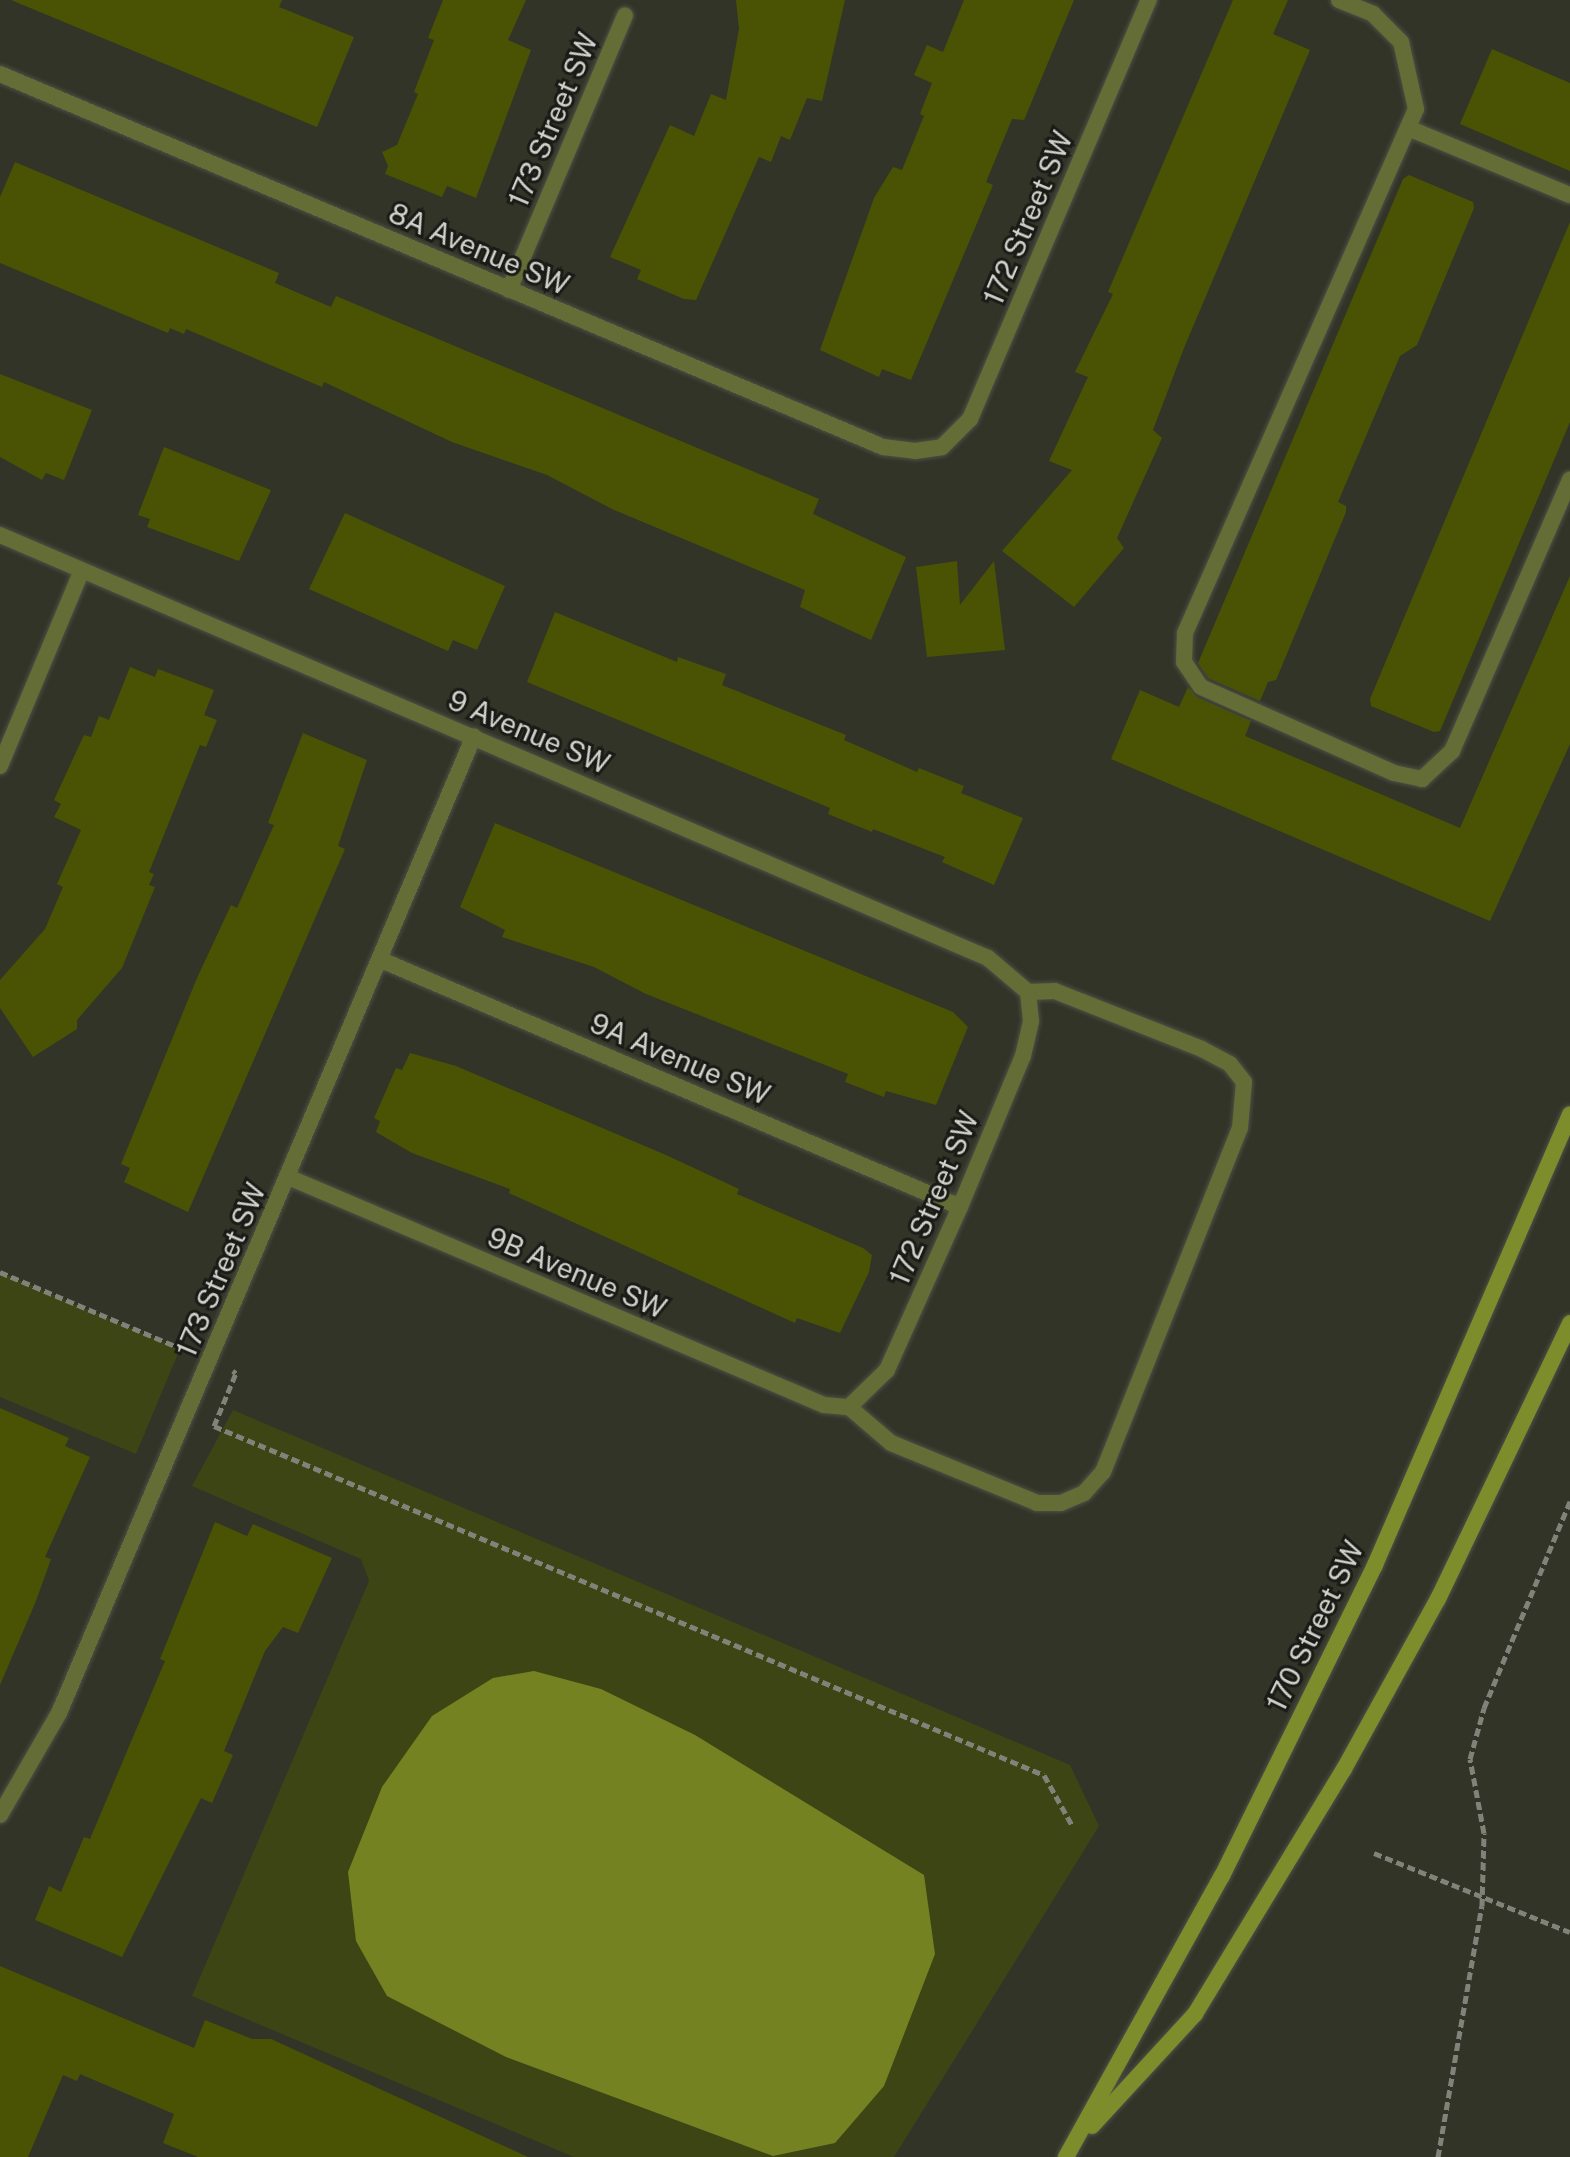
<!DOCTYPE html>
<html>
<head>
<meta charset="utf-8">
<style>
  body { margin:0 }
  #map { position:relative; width:1570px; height:2157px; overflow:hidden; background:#323428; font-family:"Public Sans",sans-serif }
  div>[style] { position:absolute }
  .green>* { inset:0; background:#3d4514 }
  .water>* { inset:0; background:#748222 }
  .building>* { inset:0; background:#495303 }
  .path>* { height:5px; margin-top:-2.5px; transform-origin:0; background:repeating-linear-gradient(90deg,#81837a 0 8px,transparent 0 12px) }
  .roads { filter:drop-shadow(0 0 2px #4e5045) drop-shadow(0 0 2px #4e5045) }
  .service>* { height:16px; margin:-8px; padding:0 8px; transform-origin:8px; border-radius:8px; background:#636d35 }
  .minor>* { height:16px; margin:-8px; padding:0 8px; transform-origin:8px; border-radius:8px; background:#636d35 }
  .secondary>* { height:16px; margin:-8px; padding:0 8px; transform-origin:8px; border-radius:8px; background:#7e8d2c }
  span { translate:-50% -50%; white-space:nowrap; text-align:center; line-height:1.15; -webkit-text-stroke:6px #1a1b16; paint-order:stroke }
  .street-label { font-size:28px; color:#d0d2cb }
</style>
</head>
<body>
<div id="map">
  <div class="green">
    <div style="clip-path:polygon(0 1272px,180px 1349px,136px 1454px,0 1397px)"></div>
    <div style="clip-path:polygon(233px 1410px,1070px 1765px,1099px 1826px,894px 2157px,574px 2157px,192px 1996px,369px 1581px,361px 1559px,192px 1486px)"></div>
  </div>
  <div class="water">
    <div style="clip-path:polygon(534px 1671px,601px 1689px,695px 1735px,924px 1875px,935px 1954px,884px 2086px,835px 2143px,773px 2156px,506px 2057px,387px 1996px,356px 1941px,348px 1872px,382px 1787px,432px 1716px,493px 1678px)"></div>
  </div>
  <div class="building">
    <div style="clip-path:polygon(11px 0,282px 0,279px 7px,354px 37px,317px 127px)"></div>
    <div style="clip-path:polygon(443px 0,526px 0,508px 40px,531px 50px,476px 198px,447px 186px,442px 197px,385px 174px,388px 166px,382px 152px,397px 145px,418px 94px,414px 92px,434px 40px,428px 38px)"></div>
    <div style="clip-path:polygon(736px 0,845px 0,822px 101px,807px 98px,790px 140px,781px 136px,771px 162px,759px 157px,696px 300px,684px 299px,637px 279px,641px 270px,610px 257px,670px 125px,694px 136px,711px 94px,726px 100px,739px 29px)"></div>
    <div style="clip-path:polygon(964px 0,1074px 0,1024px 120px,1012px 119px,986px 182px,993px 185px,911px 380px,882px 369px,879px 377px,820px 350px,874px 198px,893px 167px,902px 170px,924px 116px,920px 114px,932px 83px,914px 75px,927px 45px,943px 52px)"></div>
    <div style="clip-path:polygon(1233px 0,1288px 0,1273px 34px,1310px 50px,1184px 348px,1153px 430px,1162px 438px,1117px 538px,1124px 548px,1074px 607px,1002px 551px,1072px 470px,1049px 461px,1088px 377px,1075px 372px,1113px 294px,1108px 292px)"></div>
    <div style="clip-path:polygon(1492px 49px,1570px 83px,1570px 171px,1460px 124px)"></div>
    <div style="clip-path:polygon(15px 162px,279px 273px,275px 283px,331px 307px,336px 296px,819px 499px,813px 514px,906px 557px,871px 640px,800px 607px,805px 590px,612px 509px,547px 475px,452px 442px,324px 382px,322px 387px,186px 329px,184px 334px,170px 328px,168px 333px,0 263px,0 197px)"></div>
    <div style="clip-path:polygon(1409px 175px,1473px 202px,1474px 208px,1417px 345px,1400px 356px,1338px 502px,1346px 506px,1346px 512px,1276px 680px,1268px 682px,1260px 701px,1208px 678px,1198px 663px,1403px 179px)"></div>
    <div style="clip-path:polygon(1570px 222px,1570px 422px,1440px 731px,1434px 732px,1371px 706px,1370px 699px)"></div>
    <div style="clip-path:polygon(0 374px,92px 410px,64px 480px,46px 473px,42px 480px,0 457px)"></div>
    <div style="clip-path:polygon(164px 447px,271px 490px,239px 561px,147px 527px,150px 519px,138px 515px)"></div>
    <div style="clip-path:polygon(345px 513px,505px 586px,477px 650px,453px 640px,448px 651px,309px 589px)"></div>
    <div style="clip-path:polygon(957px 561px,960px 605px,994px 561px,1005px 650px,927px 657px,916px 567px)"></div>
    <div style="clip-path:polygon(1570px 576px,1570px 744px,1490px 921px,1111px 759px,1140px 690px,1179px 707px,1188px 687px,1197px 697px,1251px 721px,1245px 736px,1460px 828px)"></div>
    <div style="clip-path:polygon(555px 612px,677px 662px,678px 657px,726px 674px,722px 685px,846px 735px,844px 740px,917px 772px,919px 768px,964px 786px,961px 793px,1023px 818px,994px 885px,942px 862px,945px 857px,873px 829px,872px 832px,828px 814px,830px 808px,527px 682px)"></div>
    <div style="clip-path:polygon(130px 667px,155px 677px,158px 669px,214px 690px,204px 715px,217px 720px,206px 747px,200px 745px,149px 872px,154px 874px,149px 885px,155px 887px,122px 968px,77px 1020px,77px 1029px,33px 1057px,0 1008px,0 980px,45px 929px,63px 887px,57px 884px,81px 830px,54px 817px,61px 804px,54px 800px,84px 735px,91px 737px,99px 716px,109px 720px)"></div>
    <div style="clip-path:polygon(303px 733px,367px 760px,338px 846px,345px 849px,188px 1212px,124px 1182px,130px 1168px,121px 1164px,197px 978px,231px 905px,237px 908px,274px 825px,268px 823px)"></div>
    <div style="clip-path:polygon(495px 823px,953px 1012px,968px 1027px,936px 1105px,886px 1091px,884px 1097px,845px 1082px,848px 1074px,646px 994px,594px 967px,502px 937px,505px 930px,460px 907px)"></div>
    <div style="clip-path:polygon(410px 1053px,456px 1066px,666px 1155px,739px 1189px,737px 1194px,863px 1248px,872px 1255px,869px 1272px,840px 1333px,797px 1318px,795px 1323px,509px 1193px,510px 1189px,412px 1153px,376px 1132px,380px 1121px,374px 1118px,396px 1068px,402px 1070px)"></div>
    <div style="clip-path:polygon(0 1408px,69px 1438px,65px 1446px,90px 1457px,45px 1557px,51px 1559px,36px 1601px,0 1685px)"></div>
    <div style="clip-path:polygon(215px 1522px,247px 1536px,253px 1524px,332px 1558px,298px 1633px,283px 1627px,265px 1651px,224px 1751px,233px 1755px,212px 1803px,201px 1798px,122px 1957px,35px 1920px,49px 1886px,61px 1892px,84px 1837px,90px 1839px,165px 1661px,160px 1659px)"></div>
    <div style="clip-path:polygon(0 1966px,194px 2048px,205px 2020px,252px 2039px,271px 2039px,528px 2157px,198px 2157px,163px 2143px,174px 2114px,80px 2074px,77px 2081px,63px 2075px,28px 2157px,0 2157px)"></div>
  </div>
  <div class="path">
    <div style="left:0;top:1272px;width:203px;rotate:22.9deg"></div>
    <div style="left:214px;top:1426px;width:900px;rotate:22.81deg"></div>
    <div style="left:1044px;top:1775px;width:57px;rotate:60.8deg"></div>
    <div style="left:214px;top:1426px;width:57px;rotate:-67.5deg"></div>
    <div style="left:236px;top:1373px;width:4px;rotate:-146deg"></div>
    <div style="left:1374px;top:1853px;width:211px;rotate:22deg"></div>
    <div style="left:1438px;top:2157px;width:255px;rotate:-80.1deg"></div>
    <div style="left:1482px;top:1906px;width:73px;rotate:-88.4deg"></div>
    <div style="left:1484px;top:1833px;width:75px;rotate:-100.7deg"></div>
    <div style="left:1470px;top:1759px;width:53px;rotate:-74.6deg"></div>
    <div style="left:1484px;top:1708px;width:224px;rotate:-67.4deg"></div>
  </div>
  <div class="roads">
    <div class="service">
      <div style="left:1339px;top:0;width:37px;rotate:22deg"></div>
      <div style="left:1373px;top:14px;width:40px;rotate:45deg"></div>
      <div style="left:1401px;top:42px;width:69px;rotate:77.4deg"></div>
      <div style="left:1416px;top:109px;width:573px;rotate:113.79deg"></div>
      <div style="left:1185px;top:633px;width:29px;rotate:92deg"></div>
      <div style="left:1184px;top:662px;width:30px;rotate:56deg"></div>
      <div style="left:1201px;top:687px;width:211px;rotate:24deg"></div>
      <div style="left:1394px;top:773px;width:29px;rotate:12deg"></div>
      <div style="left:1422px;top:779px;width:41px;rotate:-43deg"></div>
      <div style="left:1452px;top:751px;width:296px;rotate:-66.5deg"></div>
      <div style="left:1408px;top:128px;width:175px;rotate:22.5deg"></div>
    </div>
    <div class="minor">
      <div style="left:0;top:74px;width:959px;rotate:22.9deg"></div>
      <div style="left:883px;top:447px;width:32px;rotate:7deg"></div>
      <div style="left:915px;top:451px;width:27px;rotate:-8deg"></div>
      <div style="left:942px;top:447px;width:40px;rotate:-45deg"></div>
      <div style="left:970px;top:419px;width:456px;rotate:-66.9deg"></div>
      <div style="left:509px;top:290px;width:298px;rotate:-67.1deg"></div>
      <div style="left:0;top:535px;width:1075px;rotate:23.18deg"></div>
      <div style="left:988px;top:958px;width:52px;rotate:40.4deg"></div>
      <div style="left:0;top:766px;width:212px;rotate:-67.3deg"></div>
      <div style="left:381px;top:960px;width:629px;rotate:23.1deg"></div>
      <div style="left:288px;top:1177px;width:582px;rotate:23.04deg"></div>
      <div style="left:824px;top:1405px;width:25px;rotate:5deg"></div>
      <div style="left:849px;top:1407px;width:55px;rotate:40.6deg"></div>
      <div style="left:891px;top:1443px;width:158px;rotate:22.3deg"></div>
      <div style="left:1037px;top:1503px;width:24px"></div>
      <div style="left:1061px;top:1503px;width:25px;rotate:-23deg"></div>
      <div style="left:1084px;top:1493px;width:28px;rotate:-48deg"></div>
      <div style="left:1103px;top:1472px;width:370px;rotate:-68.3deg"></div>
      <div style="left:1240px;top:1128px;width:46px;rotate:-85deg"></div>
      <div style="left:1244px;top:1082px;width:23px;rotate:-128deg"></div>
      <div style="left:1230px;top:1064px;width:32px;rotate:-152deg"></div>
      <div style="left:1202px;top:1049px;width:158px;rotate:-158.5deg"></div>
      <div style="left:1055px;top:991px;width:27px;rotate:178deg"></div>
      <div style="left:849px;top:1407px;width:53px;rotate:-44.2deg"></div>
      <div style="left:887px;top:1370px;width:179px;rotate:-65.9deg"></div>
      <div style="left:960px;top:1207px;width:164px;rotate:-67.4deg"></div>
      <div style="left:1023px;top:1056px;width:36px;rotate:-77deg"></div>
      <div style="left:1031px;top:1021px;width:29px;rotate:-96deg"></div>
      <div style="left:0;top:1815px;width:118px;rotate:-60deg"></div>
      <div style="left:59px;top:1713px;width:1061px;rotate:-66.99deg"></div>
    </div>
    <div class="secondary">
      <div style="left:1092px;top:2126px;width:152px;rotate:-47.4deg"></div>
      <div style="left:1195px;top:2014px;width:287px;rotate:-58.7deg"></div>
      <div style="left:1344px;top:1769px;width:194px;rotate:-61.1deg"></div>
      <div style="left:1438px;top:1599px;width:306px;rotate:-64.4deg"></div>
      <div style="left:1066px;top:2157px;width:321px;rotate:-61deg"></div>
      <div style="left:1222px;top:1876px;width:347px;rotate:-63.8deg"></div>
      <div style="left:1375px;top:1565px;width:491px;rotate:-66.6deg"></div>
    </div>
  </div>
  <div class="street-label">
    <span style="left:553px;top:120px;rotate:-67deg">173 Street SW</span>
    <span style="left:1028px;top:218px;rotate:-67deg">172 Street SW</span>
    <span style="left:479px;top:249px;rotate:23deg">8A Avenue SW</span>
    <span style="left:529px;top:732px;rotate:23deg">9 Avenue SW</span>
    <span style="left:680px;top:1059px;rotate:23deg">9A Avenue SW</span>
    <span style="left:934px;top:1198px;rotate:-67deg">172 Street SW</span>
    <span style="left:221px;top:1270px;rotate:-67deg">173 Street SW</span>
    <span style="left:577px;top:1273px;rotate:23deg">9B Avenue SW</span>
    <span style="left:1315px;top:1626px;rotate:-64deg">170 Street SW</span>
  </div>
</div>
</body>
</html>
